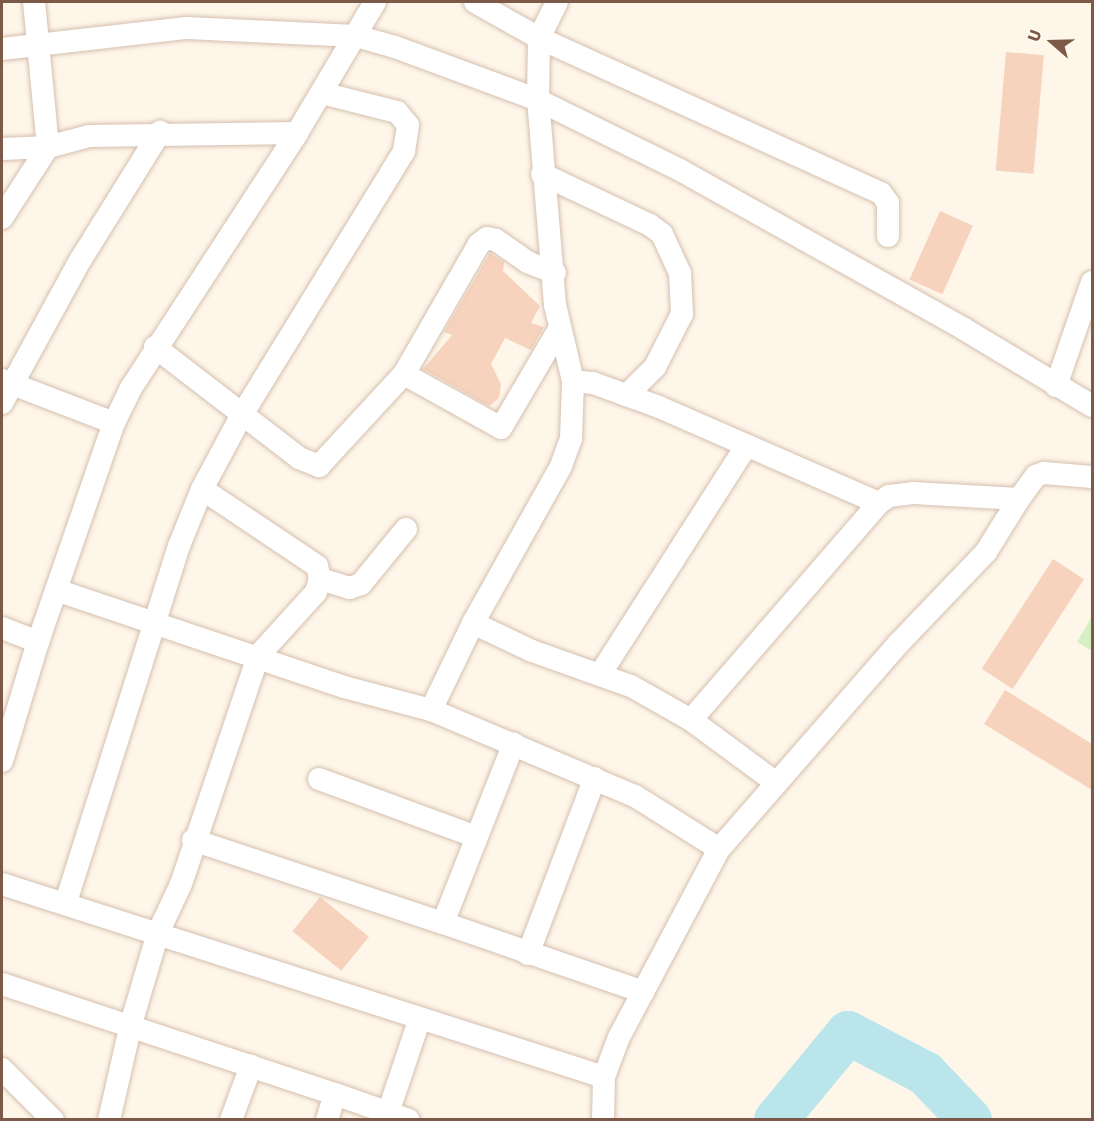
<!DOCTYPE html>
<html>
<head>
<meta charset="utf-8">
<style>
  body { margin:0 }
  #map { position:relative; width:1094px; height:1121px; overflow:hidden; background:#fef6e9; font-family:Jost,sans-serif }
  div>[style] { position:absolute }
  .green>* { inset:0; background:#d7efc5 }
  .river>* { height:44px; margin:-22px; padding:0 22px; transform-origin:22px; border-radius:22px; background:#bae5eb }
  .building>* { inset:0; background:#f7d3bd; transform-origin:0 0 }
  .roads { filter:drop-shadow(0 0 2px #d5bfaf) drop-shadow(0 0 2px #d5bfaf) }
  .street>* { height:22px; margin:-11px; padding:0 11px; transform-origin:11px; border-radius:11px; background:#fff }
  span { translate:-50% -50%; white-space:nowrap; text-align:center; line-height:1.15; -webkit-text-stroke:5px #fff9f1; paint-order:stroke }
  .frame { position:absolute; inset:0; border:3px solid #7d5a48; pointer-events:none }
  .north { position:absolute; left:1022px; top:12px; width:60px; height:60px; -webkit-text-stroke:4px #fff9f1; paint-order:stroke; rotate:290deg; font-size:16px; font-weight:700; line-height:24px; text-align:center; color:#7d5a48 }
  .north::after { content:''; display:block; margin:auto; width:21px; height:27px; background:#7d5a48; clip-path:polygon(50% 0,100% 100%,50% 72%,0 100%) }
</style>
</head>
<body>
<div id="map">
  <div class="green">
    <div style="clip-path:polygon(1092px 616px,1092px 651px,1077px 642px)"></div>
  </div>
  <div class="river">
    <div style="left:776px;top:1120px;width:113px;rotate:-50.4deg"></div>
    <div style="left:848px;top:1033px;width:87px;rotate:27.5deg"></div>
    <div style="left:925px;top:1073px;width:65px;rotate:46.2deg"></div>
  </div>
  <div class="building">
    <div style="left:1006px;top:52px;width:38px;height:119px;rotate:5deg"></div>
    <div style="left:940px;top:211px;width:36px;height:75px;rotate:24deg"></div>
    <div style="clip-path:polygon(490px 253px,504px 262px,503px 271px,540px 306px,531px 323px,544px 327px,531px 350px,505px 338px,491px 364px,501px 384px,499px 398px,489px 406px,423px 369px,452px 335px,444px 332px)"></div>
    <div style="left:1053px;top:559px;width:37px;height:131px;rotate:33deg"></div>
    <div style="clip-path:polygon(1005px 690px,1092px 744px,1092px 790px,984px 724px)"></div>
    <div style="left:320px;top:897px;width:63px;height:44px;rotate:39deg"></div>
  </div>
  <div class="roads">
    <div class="street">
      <div style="left:475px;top:2px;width:73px;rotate:29.4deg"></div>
      <div style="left:539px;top:38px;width:375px;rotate:24.4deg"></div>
      <div style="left:881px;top:193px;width:12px;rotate:55deg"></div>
      <div style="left:888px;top:203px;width:33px;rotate:90deg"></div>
      <div style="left:2px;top:49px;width:186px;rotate:-6.5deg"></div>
      <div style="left:187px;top:28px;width:169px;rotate:2.7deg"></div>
      <div style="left:356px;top:36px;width:41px;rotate:15.8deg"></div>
      <div style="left:395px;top:47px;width:153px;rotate:20.3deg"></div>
      <div style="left:538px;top:100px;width:158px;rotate:26.2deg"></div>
      <div style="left:680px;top:170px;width:325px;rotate:29.2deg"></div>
      <div style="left:964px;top:329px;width:149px;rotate:31deg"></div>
      <div style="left:2px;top:149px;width:46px;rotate:-2.5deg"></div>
      <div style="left:48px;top:147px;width:42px;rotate:-15deg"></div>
      <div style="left:89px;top:136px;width:208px;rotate:-0.8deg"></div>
      <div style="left:542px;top:174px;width:119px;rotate:25.3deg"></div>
      <div style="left:650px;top:225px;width:15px;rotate:37deg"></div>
      <div style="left:662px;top:234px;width:43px;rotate:65.2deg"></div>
      <div style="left:680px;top:273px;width:41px;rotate:87.2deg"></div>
      <div style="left:682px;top:314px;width:59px;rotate:117deg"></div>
      <div style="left:655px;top:367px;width:40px;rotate:135deg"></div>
      <div style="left:2px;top:218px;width:85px;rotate:-57.1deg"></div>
      <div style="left:48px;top:147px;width:146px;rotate:-95.5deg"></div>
      <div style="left:155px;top:347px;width:182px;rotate:37.6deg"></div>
      <div style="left:299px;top:458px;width:22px;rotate:22deg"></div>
      <div style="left:319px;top:466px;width:125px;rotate:-47.3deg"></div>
      <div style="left:404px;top:374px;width:150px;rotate:-60deg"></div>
      <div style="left:479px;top:244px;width:10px;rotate:-37deg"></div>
      <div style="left:487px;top:238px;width:9px;rotate:13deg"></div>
      <div style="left:496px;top:240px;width:38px;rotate:35deg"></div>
      <div style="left:527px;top:262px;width:30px;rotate:21deg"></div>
      <div style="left:404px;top:374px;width:111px;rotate:29.1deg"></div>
      <div style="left:501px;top:428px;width:115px;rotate:-59.6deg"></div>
      <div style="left:2px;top:380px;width:120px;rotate:21deg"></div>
      <div style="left:573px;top:381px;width:20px;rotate:6deg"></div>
      <div style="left:593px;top:383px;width:70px;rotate:20deg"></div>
      <div style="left:659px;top:407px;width:240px;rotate:23.6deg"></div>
      <div style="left:879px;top:503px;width:12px;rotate:-35deg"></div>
      <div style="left:889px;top:496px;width:24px;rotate:-7deg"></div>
      <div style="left:913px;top:493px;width:106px;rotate:3.2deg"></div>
      <div style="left:1019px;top:499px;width:62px;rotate:121.9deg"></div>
      <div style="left:986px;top:552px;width:127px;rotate:133.7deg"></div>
      <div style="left:898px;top:644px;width:272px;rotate:131.1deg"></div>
      <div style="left:719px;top:849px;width:213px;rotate:118deg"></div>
      <div style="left:619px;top:1037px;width:43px;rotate:110.6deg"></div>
      <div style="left:604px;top:1077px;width:43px;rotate:91.3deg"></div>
      <div style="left:1056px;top:386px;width:110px;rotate:-70.9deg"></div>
      <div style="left:2px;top:403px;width:164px;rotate:-61.3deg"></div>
      <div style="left:81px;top:259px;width:150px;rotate:-58.1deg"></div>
      <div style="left:1019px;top:499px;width:29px;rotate:-54deg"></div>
      <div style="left:1036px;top:476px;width:9px;rotate:-21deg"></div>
      <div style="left:1044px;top:473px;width:48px;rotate:4.8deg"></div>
      <div style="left:320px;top:579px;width:31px;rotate:17deg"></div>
      <div style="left:350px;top:588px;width:12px;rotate:-20deg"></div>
      <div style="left:361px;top:584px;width:71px;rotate:-50.7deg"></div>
      <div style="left:56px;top:590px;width:304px;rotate:18.6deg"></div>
      <div style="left:344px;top:687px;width:90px;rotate:14.8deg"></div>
      <div style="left:431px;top:710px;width:221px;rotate:22.9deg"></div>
      <div style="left:635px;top:796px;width:99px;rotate:32.2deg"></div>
      <div style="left:473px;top:623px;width:65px;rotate:25.4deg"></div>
      <div style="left:532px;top:651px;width:105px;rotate:19.5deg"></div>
      <div style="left:631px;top:686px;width:69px;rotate:29.5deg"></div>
      <div style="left:691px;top:720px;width:104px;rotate:36.4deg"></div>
      <div style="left:2px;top:628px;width:39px;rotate:21deg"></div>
      <div style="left:601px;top:673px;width:267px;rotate:-57.4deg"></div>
      <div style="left:431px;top:710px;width:97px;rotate:-64.2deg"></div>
      <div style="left:473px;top:623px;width:180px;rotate:-60.7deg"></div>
      <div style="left:561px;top:466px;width:29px;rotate:-70deg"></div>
      <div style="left:571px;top:439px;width:58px;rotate:-88deg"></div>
      <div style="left:573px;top:381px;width:78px;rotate:-103.3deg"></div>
      <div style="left:555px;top:305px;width:206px;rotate:-94.7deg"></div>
      <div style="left:538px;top:100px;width:62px;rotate:-89.1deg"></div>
      <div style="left:539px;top:38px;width:40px;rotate:-63.4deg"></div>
      <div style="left:691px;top:720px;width:287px;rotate:-49.1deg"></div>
      <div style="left:2px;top:761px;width:124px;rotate:-73.2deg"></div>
      <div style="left:38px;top:642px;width:232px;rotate:-70.9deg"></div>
      <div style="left:114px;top:423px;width:39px;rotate:-64deg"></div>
      <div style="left:131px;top:388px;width:304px;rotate:-56.9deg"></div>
      <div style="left:297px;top:133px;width:152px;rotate:-59.2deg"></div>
      <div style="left:319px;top:779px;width:168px;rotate:20.2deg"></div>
      <div style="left:193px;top:840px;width:263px;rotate:18.4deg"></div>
      <div style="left:443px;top:923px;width:193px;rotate:-68.5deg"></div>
      <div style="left:2px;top:884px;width:632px;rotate:17.78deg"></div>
      <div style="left:66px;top:902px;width:374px;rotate:-72.4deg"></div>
      <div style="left:179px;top:546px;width:61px;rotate:-68deg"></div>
      <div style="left:202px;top:489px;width:86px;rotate:-61.7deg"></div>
      <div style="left:243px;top:413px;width:308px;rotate:-58.4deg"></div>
      <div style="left:404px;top:151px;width:26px;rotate:-81deg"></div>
      <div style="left:408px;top:125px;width:17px;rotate:-130deg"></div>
      <div style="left:397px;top:112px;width:77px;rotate:-165.8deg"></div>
      <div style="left:443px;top:923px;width:212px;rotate:19deg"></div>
      <div style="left:528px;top:954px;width:188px;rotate:-69.2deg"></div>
      <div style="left:2px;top:984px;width:351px;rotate:18.3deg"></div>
      <div style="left:2px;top:1069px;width:72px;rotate:45deg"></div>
      <div style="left:388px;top:1113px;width:100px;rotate:-71.4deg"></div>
      <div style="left:109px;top:1120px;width:98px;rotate:-77.1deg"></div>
      <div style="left:131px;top:1024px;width:95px;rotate:-73.5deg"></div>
      <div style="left:158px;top:933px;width:54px;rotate:-64.9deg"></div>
      <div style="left:181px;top:884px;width:241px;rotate:-71.3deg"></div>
      <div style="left:258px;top:656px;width:86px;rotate:-47.8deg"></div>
      <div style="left:316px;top:592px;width:14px;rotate:-73deg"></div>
      <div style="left:320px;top:579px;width:13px;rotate:-103deg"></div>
      <div style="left:317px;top:566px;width:138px;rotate:-146.2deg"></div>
      <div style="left:231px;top:1120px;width:58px;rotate:-69.7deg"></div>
      <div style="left:327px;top:1120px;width:27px;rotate:-73deg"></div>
      <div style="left:335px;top:1094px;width:78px;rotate:19.4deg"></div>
    </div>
  </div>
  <div class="frame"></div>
  <div class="north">U</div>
</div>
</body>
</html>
